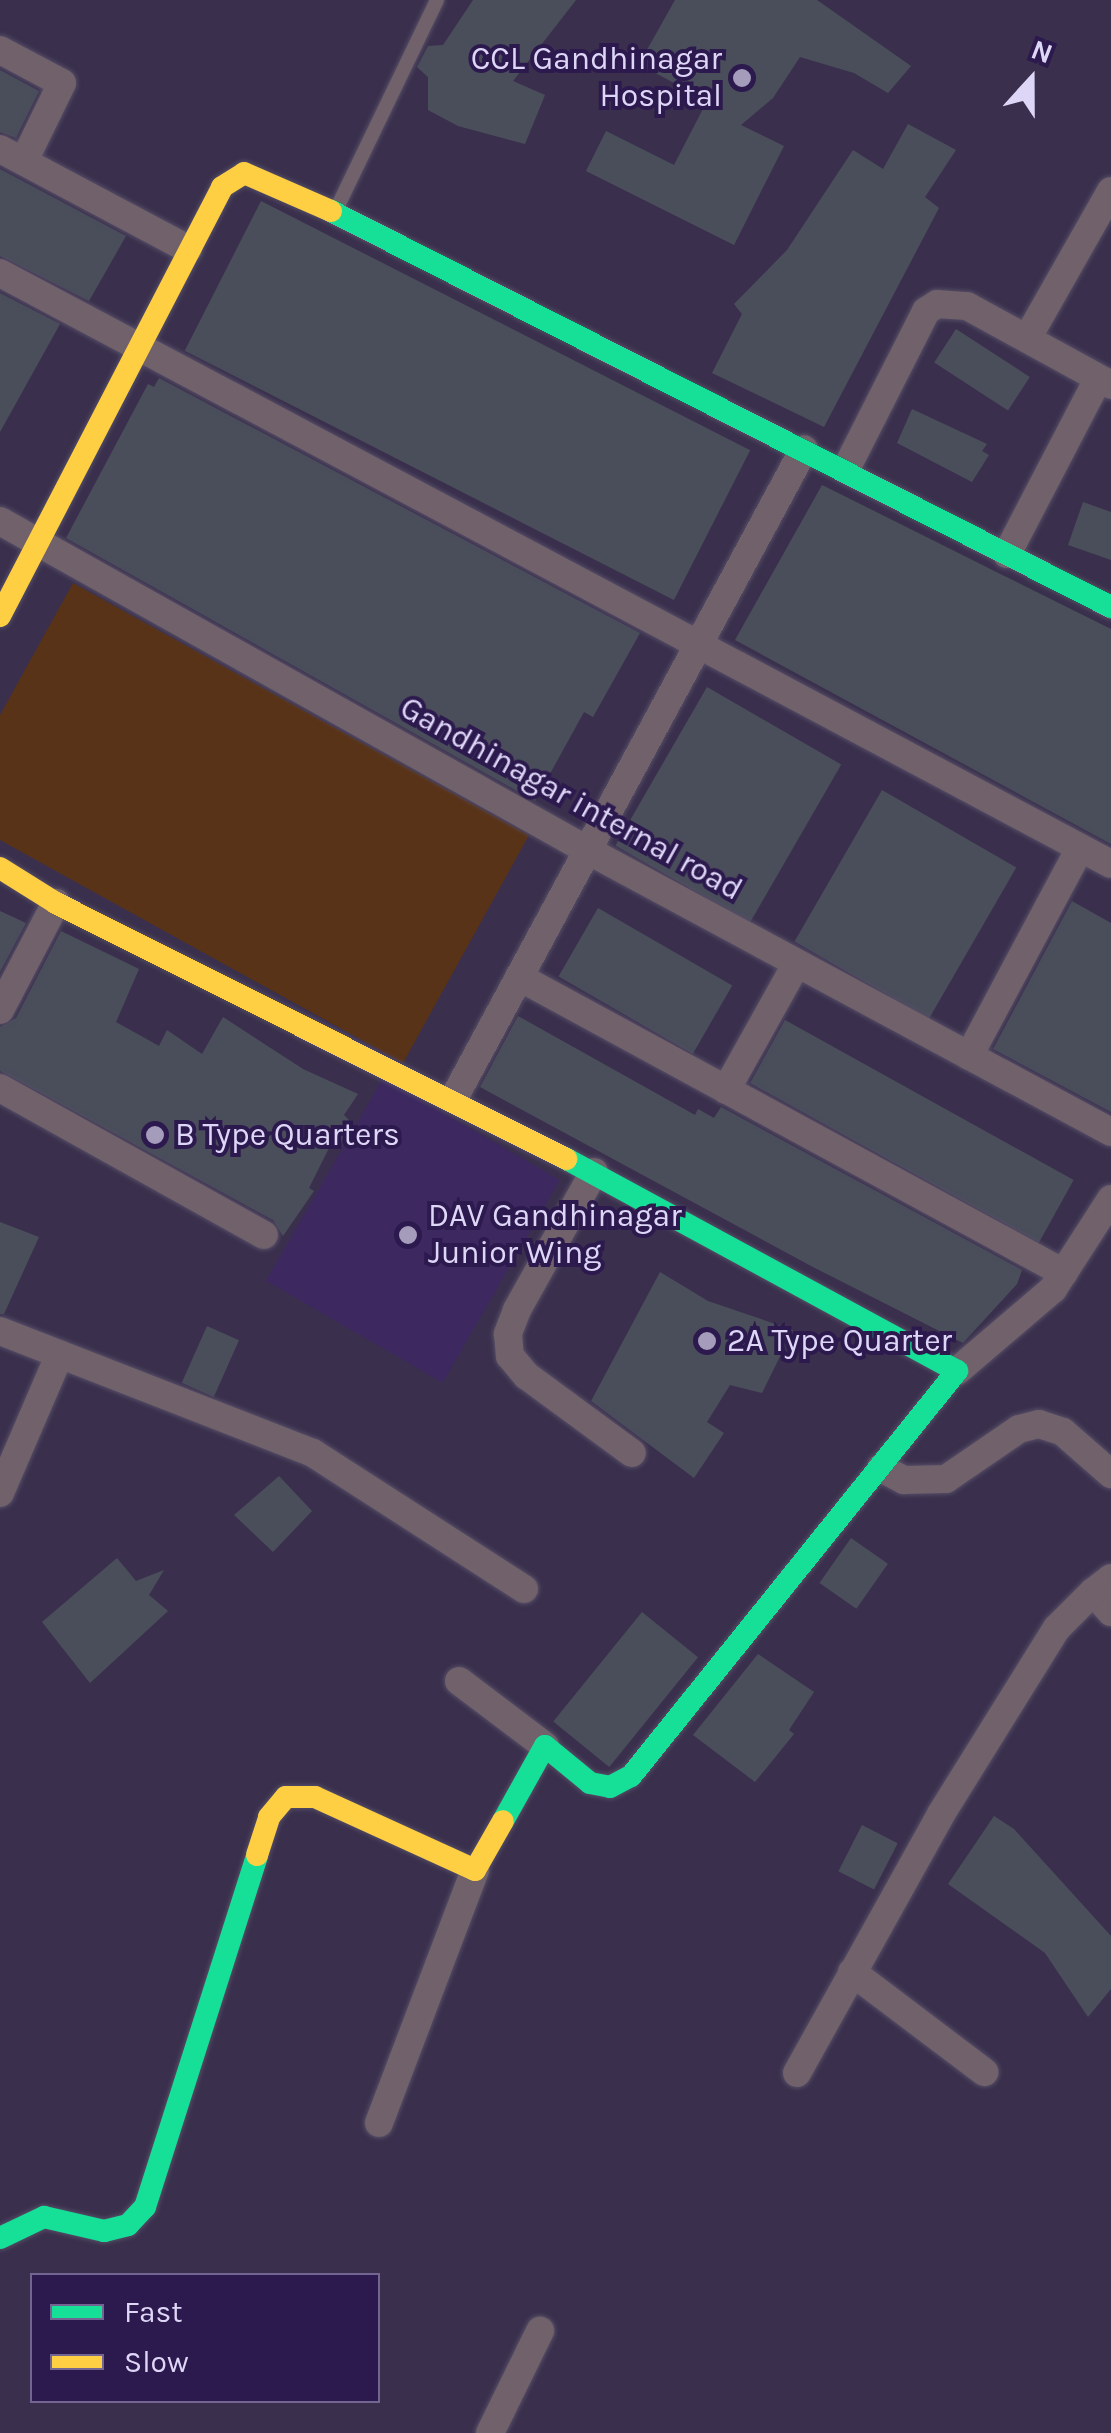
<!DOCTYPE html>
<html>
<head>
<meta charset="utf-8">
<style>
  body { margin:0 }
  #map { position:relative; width:1111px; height:2433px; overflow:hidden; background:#3a304d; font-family:Karla,sans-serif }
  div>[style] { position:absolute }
  .built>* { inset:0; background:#3d2860; transform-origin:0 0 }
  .green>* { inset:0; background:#593317 }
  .building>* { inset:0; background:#4a4e5b; transform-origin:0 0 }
  .roads { filter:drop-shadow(0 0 2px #554d66) drop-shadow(0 0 2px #554d66) }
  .lane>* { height:14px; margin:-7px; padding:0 7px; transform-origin:7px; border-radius:7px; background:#70616b }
  .street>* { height:28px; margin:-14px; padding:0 14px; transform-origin:14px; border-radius:14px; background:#70616b }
  .fast>* { height:22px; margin:-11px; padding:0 11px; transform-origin:11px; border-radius:11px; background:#16e098 }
  .slow>* { height:22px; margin:-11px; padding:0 11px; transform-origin:11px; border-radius:11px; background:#ffcf43 }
  .dots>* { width:28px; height:28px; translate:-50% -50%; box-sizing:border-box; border:5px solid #2c194d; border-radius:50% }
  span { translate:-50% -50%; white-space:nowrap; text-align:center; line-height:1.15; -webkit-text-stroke:8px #2c194d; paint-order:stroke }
  .poi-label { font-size:32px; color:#ded6f7 }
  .right { translate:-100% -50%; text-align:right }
  .left { translate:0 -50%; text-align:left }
  .street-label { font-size:32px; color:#ded6f7 }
  .legend { position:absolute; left:30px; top:2273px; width:350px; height:130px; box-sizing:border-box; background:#2c194d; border:2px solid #736591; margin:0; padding:12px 18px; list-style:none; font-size:30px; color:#ded6f7 }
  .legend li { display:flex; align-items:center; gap:20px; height:50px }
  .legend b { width:50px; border:2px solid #736591 }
  .north { position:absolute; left:981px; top:30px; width:100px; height:100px; -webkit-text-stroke:8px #2c194d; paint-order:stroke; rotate:21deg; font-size:28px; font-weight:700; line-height:40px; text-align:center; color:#ded6f7 }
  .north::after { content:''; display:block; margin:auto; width:35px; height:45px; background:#ded6f7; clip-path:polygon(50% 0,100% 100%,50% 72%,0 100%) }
</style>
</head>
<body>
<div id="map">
  <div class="built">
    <div style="left:383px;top:1078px;width:204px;height:234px;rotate:30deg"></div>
  </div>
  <div class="green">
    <div style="clip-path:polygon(73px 583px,529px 835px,403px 1063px,0 840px,0 715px)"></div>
  </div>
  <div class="building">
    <div style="clip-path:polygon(473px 0,576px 0,513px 81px,545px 95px,525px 144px,458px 126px,428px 110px,428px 77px,417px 67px,428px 46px,443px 45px)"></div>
    <div style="clip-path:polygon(675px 0,817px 0,911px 66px,888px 93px,854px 73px,800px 57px,773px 98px,741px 125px,784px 146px,734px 245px,586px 171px,606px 131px,674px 165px,707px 101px,639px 64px)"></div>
    <div style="clip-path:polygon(0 70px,39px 91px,16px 138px,0 132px)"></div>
    <div style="clip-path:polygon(908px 124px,956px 150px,925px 197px,939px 208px,824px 427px,712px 373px,742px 314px,734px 304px,787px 250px,853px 150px,883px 169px)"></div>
    <div style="clip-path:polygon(0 169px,126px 236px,89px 301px,0 256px)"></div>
    <div style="left:261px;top:201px;width:549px;height:168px;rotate:27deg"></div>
    <div style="clip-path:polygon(0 293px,60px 324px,0 432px)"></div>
    <div style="left:956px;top:329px;width:88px;height:40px;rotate:33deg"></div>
    <div style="clip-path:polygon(159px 378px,640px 633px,593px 717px,584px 712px,535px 801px,66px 538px,148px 384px,154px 387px)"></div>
    <div style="clip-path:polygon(912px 409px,987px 444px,982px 451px,989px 455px,972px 482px,897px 443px)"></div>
    <div style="clip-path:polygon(822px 485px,1111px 629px,1111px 844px,735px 640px)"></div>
    <div style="clip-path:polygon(1083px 502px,1111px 512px,1111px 560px,1068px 545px)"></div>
    <div style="left:707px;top:687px;width:155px;height:183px;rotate:30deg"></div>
    <div style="left:882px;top:790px;width:155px;height:175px;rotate:30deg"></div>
    <div style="clip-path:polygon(1072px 901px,1111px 923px,1111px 1112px,993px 1049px)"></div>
    <div style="left:598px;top:908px;width:155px;height:79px;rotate:30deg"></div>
    <div style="clip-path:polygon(0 911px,26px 923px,0 972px)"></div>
    <div style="clip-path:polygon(61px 931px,139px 969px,116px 1022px,159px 1046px,167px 1030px,202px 1054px,223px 1017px,303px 1069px,358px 1094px,344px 1115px,349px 1120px,339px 1149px,329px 1148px,309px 1188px,314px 1191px,283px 1236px,273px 1220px,0 1071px,0 1027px,16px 1018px)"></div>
    <div style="clip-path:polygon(518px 1016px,695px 1115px,698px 1109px,714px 1118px,721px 1107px,1022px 1270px,1017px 1284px,963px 1343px,811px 1266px,480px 1087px)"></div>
    <div style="left:785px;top:1020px;width:330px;height:72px;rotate:29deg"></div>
    <div style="clip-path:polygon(0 1222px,39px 1237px,4px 1314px,0 1314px)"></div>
    <div style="clip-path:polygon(660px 1272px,708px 1301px,793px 1330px,762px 1393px,730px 1385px,707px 1422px,724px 1433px,694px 1478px,591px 1401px)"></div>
    <div style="left:207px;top:1326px;width:35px;height:62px;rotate:24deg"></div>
    <div style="clip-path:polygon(279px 1476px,312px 1511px,273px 1552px,234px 1515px)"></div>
    <div style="left:851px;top:1538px;width:45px;height:55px;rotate:35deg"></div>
    <div style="clip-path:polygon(117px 1558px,136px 1581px,164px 1570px,149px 1595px,168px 1611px,90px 1683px,42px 1622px)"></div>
    <div style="left:642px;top:1612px;width:72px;height:141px;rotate:39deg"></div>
    <div style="clip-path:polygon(758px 1654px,814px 1692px,789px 1730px,794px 1734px,755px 1782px,693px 1735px)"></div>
    <div style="clip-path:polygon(994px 1816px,1014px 1829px,1111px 1936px,1111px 1989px,1088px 2017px,1045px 1953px,948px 1884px)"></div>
    <div style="left:862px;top:1825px;width:40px;height:52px;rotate:27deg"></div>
  </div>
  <div class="roads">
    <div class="lane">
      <div style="left:335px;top:212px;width:235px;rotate:-64.3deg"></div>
    </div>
    <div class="street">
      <div style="left:0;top:50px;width:70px;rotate:28deg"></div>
      <div style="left:62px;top:83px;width:87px;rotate:116deg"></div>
      <div style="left:0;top:149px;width:213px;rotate:28deg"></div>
      <div style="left:0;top:273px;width:1258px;rotate:28.01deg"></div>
      <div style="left:1028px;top:337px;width:168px;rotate:-60.4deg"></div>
      <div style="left:846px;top:469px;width:177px;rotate:-63.1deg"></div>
      <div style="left:926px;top:311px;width:13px;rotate:-32deg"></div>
      <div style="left:937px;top:304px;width:30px;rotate:4deg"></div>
      <div style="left:967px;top:306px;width:164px;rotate:28.7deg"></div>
      <div style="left:0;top:521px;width:673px;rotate:29.27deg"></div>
      <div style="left:587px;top:850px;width:595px;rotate:28.29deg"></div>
      <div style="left:1007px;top:554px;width:197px;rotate:-62.5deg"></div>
      <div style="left:519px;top:977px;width:620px;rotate:28.51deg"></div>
      <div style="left:0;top:1010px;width:121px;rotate:-62.4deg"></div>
      <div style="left:969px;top:1056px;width:236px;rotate:-61.9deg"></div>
      <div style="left:0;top:1088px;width:302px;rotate:29.1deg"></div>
      <div style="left:726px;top:1090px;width:145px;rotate:-60.8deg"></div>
      <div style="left:454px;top:1098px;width:737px;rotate:-61.66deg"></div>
      <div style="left:594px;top:1172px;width:158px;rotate:119.2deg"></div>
      <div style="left:517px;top:1310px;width:26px;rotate:111deg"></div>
      <div style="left:508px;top:1334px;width:22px;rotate:85deg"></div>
      <div style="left:510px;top:1356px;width:26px;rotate:50deg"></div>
      <div style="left:527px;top:1376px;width:130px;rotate:36.3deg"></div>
      <div style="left:0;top:1331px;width:336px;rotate:21.3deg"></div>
      <div style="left:313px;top:1453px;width:251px;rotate:32.8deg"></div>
      <div style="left:957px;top:1371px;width:126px;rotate:-40.5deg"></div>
      <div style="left:1053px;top:1289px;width:107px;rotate:-57.2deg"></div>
      <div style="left:881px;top:1468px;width:26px;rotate:28deg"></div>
      <div style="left:904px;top:1480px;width:42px;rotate:-1.4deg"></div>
      <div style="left:946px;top:1479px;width:88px;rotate:-34.4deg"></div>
      <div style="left:1019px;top:1429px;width:21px;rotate:-14deg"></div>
      <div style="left:1039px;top:1424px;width:25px;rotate:18deg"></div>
      <div style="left:1063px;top:1432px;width:64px;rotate:41.2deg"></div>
      <div style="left:0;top:1493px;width:151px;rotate:-66.7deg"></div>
      <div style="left:1111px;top:1578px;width:23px;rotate:142deg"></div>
      <div style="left:1093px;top:1592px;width:27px;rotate:48deg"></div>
      <div style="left:459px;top:1681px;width:108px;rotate:37.1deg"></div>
      <div style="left:852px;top:1972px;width:166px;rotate:37.1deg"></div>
      <div style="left:797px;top:2073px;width:296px;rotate:-60.9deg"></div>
      <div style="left:941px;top:1814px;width:219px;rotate:-58.1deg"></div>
      <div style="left:1057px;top:1628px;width:51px;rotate:-45deg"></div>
      <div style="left:379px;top:2123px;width:271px;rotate:-69.2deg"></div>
      <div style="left:490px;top:2433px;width:114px;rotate:-63.9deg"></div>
    </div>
    <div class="fast">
      <div style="left:331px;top:211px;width:875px;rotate:26.92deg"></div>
      <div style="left:503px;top:1821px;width:86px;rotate:-60.8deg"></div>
      <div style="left:545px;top:1746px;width:58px;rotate:39.4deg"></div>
      <div style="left:590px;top:1783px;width:20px;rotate:11deg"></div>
      <div style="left:610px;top:1787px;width:24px;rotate:-28deg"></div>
      <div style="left:631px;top:1776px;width:520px;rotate:-51.17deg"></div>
      <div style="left:957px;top:1371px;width:445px;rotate:-151.5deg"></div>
      <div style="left:0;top:2238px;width:49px;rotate:-25.5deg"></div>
      <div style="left:44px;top:2217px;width:62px;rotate:13.1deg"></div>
      <div style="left:104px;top:2231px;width:25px;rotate:-14deg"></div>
      <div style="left:128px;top:2225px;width:25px;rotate:-47deg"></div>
      <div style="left:145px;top:2207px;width:369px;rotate:-72.3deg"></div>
    </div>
    <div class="slow">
      <div style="left:0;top:616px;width:483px;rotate:-62.6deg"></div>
      <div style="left:222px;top:187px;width:26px;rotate:-32deg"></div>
      <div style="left:244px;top:173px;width:95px;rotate:23.6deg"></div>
      <div style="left:0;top:868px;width:66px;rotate:32deg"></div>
      <div style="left:56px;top:903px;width:571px;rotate:26.65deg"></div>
      <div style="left:257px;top:1855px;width:40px;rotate:-72deg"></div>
      <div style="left:269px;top:1817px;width:26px;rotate:-50deg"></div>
      <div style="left:286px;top:1797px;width:29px"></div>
      <div style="left:315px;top:1797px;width:176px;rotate:24.5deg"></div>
      <div style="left:475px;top:1870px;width:56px;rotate:-60.3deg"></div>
    </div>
  </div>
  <div class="dots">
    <div style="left:742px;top:78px;background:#a59cbc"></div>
    <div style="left:155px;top:1135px;background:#a59cbc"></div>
    <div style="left:408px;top:1235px;background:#a59cbc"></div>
    <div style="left:707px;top:1341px;background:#a59cbc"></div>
  </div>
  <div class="poi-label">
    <span class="right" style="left:722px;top:78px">CCL Gandhinagar<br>Hospital</span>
    <span class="left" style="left:175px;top:1135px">B Type Quarters</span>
    <span class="left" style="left:428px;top:1235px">DAV Gandhinagar<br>Junior Wing</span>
    <span class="left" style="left:727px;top:1341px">2A Type Quarter</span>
  </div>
  <div class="street-label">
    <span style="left:571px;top:799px;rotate:29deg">Gandhinagar internal road</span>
  </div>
  <ul class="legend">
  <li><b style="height:12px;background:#16e098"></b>Fast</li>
  <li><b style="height:12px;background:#ffcf43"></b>Slow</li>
  </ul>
  <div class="north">N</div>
</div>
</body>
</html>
